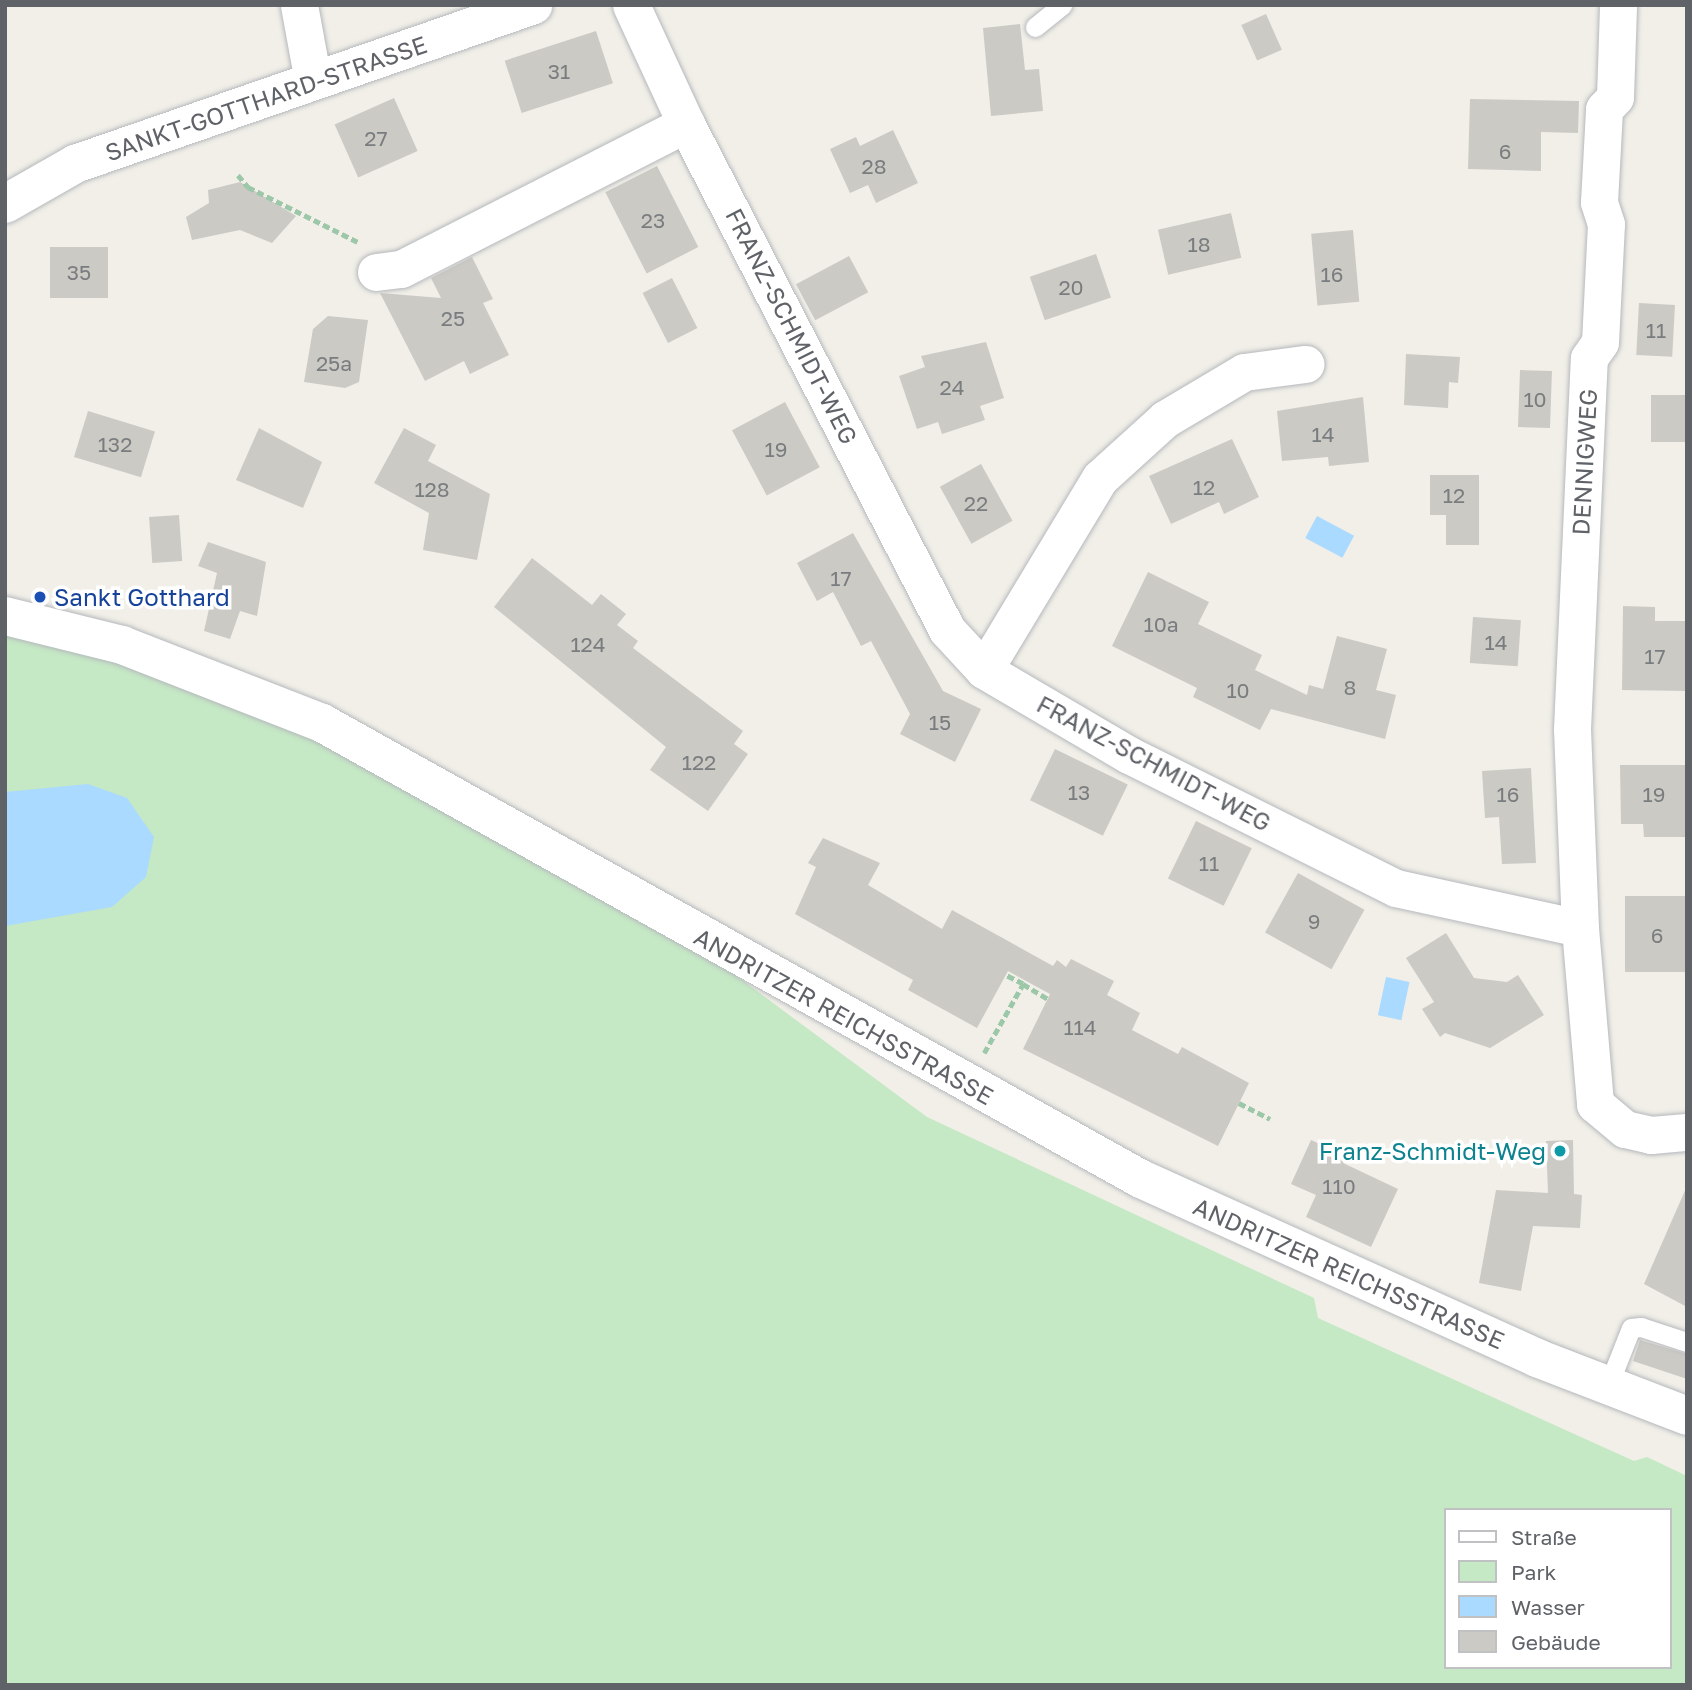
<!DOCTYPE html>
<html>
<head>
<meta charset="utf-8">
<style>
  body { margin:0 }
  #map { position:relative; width:1692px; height:1690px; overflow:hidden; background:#f1efe8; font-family:"Golos Text",sans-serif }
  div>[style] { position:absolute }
  .green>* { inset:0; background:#c5e8c5 }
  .water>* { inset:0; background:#aadaff; transform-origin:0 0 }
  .building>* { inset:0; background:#cccac5; transform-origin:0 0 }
  .path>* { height:4.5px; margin-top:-2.25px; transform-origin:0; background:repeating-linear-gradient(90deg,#9cc7a9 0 7px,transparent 0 10.5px) }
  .roads { filter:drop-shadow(0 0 2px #b5b8bc) drop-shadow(0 0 2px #b5b8bc) }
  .lane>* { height:19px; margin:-9.5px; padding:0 9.5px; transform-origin:9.5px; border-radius:9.5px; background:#fff }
  .street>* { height:37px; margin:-18.5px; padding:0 18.5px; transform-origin:18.5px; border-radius:18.5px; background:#fff }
  .secondary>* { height:38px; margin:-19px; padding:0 19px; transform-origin:19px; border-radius:19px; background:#fff }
  .dots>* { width:19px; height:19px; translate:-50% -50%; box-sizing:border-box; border:4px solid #fff; border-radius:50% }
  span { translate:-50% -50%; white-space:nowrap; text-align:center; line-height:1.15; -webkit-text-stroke:7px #fff; paint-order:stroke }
  .number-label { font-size:21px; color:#7a7d7f }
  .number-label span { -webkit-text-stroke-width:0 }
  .street-label { font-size:24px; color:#5f6368 }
  .transit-label { font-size:24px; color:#164399 }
  .left { translate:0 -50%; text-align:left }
  .culture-label { font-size:24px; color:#0d838f }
  .right { translate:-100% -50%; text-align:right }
  .frame { position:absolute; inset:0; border:7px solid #5f6368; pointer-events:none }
  .legend { position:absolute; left:1444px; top:1508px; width:228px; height:161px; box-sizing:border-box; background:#fff; border:2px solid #bfc1c3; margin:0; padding:9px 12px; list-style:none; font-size:21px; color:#5f6368 }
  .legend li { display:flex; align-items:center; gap:14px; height:35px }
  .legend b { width:35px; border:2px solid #bfc1c3 }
</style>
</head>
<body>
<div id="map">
  <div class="green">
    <div style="clip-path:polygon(evenodd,5px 633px,130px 662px,323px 744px,719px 963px,927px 1117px,1314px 1298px,1318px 1318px,1634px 1461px,1647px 1457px,1687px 1476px,1687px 1685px,5px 1685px,5px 633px,1445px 1510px,1669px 1510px,1669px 1667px,1445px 1667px,1445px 1510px)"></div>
  </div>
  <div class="water">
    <div style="left:1317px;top:516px;width:42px;height:25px;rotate:28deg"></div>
    <div style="clip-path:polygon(88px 784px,127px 798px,154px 837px,146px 877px,112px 907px,5px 926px,5px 792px)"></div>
    <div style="left:1386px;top:977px;width:24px;height:39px;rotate:12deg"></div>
  </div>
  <div class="building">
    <div style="left:1266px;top:14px;width:39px;height:27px;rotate:66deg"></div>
    <div style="clip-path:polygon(1020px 24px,1025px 70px,1039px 69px,1043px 111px,991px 116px,983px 28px)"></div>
    <div style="left:596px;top:31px;width:55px;height:96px;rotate:72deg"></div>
    <div style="left:394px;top:98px;width:58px;height:65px;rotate:66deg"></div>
    <div style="clip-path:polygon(1470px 99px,1579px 101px,1578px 133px,1541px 132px,1541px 171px,1468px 169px)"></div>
    <div style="clip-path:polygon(893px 130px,918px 183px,876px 203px,868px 185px,850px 193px,830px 149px,856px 137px,860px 146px)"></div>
    <div style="left:657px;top:166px;width:91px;height:58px;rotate:63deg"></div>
    <div style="clip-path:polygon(240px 182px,296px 216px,272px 243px,240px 230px,192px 240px,186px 217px,209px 203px,208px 190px)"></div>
    <div style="left:1231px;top:213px;width:46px;height:75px;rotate:77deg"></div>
    <div style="left:1353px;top:230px;width:72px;height:42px;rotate:85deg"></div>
    <div style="left:50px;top:247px;width:58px;height:51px"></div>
    <div style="left:1096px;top:254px;width:46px;height:70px;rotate:71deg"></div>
    <div style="left:849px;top:256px;width:41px;height:60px;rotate:62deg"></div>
    <div style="clip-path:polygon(472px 257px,493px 299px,483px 303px,509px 355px,470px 374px,464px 361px,425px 381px,380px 293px,441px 298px,431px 278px)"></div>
    <div style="left:672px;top:278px;width:56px;height:33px;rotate:63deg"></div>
    <div style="left:1639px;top:303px;width:36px;height:52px;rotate:3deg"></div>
    <div style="clip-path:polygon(328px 316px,368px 320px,359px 382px,345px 388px,304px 382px,313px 329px)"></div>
    <div style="clip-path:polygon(986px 342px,1004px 398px,980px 406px,985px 420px,942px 434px,938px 422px,917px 429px,899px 376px,925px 367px,921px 356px)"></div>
    <div style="clip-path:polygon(1406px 354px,1460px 357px,1458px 383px,1449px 382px,1448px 408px,1404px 405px)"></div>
    <div style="left:1520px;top:370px;width:32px;height:57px;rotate:2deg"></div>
    <div style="left:1651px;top:395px;width:36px;height:47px"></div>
    <div style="clip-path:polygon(1363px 397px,1369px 462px,1329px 466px,1328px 457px,1282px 461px,1277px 411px)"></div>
    <div style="left:785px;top:402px;width:74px;height:60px;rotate:62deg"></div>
    <div style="left:88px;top:411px;width:70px;height:48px;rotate:17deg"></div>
    <div style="clip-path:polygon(259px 428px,322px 462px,303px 508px,236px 480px)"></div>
    <div style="clip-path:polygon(404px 428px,436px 445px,428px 461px,490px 494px,477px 560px,423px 550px,429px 513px,374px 483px)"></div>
    <div style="clip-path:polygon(1232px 439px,1259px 497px,1224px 514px,1219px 502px,1171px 524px,1149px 476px)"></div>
    <div style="left:981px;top:464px;width:65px;height:47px;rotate:61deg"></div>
    <div style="clip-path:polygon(1430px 475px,1479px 475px,1479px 545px,1446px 545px,1446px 515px,1430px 515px)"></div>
    <div style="left:179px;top:515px;width:46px;height:30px;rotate:86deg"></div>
    <div style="clip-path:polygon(853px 533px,943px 691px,981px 709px,955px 762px,900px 734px,910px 714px,871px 641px,861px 646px,833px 592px,817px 601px,797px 563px)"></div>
    <div style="clip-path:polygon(208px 542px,266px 562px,257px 616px,240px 611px,230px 639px,204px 631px,217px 573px,198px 566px)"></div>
    <div style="clip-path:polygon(532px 558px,592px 605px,601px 594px,626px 614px,617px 625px,638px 641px,633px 648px,743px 731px,734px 744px,748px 754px,708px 811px,650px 770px,666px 747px,494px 607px)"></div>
    <div style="clip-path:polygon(1148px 572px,1209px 602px,1198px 624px,1262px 655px,1255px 670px,1307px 695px,1309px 685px,1323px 689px,1337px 636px,1387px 649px,1376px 690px,1396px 695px,1385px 739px,1271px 709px,1260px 730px,1193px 697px,1197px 688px,1112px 646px)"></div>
    <div style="clip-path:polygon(1623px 606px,1655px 607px,1655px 621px,1687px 621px,1687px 691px,1622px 690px)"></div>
    <div style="left:1473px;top:617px;width:48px;height:46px;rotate:4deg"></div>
    <div style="left:1055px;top:749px;width:81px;height:57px;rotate:26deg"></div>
    <div style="clip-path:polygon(1620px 765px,1687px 765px,1687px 837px,1644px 837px,1643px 824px,1621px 824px)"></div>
    <div style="clip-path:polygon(1531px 768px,1536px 863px,1502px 864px,1499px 817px,1485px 818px,1482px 771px)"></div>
    <div style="left:1196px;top:821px;width:62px;height:64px;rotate:26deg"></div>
    <div style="clip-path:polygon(823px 838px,880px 863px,868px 885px,942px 929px,952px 910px,1053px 966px,1057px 960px,1066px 967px,1071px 959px,1114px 981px,1107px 995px,1140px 1013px,1132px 1030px,1178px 1054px,1182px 1047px,1249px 1083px,1218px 1146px,1023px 1049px,1050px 994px,1008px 971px,977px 1028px,908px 990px,913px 980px,795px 914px,816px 867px,808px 863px)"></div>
    <div style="left:1298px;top:873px;width:76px;height:68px;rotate:29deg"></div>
    <div style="left:1687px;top:896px;width:76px;height:62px;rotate:90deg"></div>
    <div style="clip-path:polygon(1446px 933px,1474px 978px,1507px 982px,1518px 975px,1544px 1015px,1490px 1048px,1445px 1033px,1440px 1037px,1422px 1009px,1434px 1002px,1406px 958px)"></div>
    <div style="clip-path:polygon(1311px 1140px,1346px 1156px,1343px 1163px,1398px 1189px,1371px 1247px,1306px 1217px,1316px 1195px,1291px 1184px)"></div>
    <div style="clip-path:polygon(1573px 1140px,1574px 1194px,1582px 1195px,1580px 1228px,1533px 1226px,1521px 1291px,1479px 1283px,1496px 1190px,1548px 1193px,1546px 1141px)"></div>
    <div style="clip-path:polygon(1687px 1186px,1687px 1307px,1644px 1284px)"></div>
    <div style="clip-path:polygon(1640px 1340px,1687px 1354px,1687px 1379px,1633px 1361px)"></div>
  </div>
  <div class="path">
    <div style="left:238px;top:175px;width:16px;rotate:50deg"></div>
    <div style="left:248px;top:187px;width:123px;rotate:26.6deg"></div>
    <div style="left:1023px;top:984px;width:29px;rotate:31deg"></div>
    <div style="left:984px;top:1053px;width:79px;rotate:-60.5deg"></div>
    <div style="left:1023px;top:984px;width:20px;rotate:-153deg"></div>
    <div style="left:1239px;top:1103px;width:35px;rotate:27deg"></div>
  </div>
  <div class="roads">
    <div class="lane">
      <div style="left:1035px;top:27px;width:35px;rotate:-39deg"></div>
      <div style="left:1608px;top:1386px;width:62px;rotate:-68.4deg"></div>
      <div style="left:1631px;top:1328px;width:10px;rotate:-6deg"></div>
      <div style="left:1641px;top:1327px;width:48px;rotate:18.1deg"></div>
    </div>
    <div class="street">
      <div style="left:299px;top:5px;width:77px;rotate:79.6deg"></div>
      <div style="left:631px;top:5px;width:131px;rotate:65.2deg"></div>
      <div style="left:686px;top:124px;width:569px;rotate:62.71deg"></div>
      <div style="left:947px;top:630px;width:54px;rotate:47.2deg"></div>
      <div style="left:984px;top:670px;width:168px;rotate:30.4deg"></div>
      <div style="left:1129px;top:755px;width:298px;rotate:26.5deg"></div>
      <div style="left:1396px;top:888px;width:188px;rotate:12.3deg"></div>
      <div style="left:1580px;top:928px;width:177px;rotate:85.1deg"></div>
      <div style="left:1595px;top:1104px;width:39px;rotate:40deg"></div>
      <div style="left:1625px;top:1129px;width:27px;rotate:13deg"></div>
      <div style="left:1651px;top:1135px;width:36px;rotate:-5deg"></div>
      <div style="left:376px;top:272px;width:25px;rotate:-7deg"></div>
      <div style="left:401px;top:269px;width:320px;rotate:-27deg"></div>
      <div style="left:984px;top:670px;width:224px;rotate:-58.9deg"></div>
      <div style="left:1100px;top:478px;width:88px;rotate:-42.2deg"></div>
      <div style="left:1165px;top:419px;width:92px;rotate:-30.7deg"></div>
      <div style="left:1244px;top:372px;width:62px;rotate:-7.5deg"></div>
      <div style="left:1580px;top:928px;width:199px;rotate:-92.3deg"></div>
      <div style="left:1572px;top:729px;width:371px;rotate:-87.4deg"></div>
      <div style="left:1589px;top:358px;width:19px;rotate:-55deg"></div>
      <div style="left:1600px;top:342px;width:118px;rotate:-87.1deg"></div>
      <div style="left:1606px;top:224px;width:23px;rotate:-108deg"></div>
      <div style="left:1599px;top:202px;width:93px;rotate:-86.9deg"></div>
      <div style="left:1604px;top:109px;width:16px;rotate:-47deg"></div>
      <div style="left:1615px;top:97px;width:92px;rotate:-88.1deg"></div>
    </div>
    <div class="secondary">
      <div style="left:5px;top:204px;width:81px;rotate:-29.7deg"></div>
      <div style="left:75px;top:164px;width:485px;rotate:-19.1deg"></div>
      <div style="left:5px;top:616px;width:121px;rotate:13.9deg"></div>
      <div style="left:122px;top:645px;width:215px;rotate:21.3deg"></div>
      <div style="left:322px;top:723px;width:937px;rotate:29.11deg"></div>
      <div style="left:1141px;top:1179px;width:435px;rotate:24.3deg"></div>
      <div style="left:1537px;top:1358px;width:161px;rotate:21.1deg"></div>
    </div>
  </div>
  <div class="dots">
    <div style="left:40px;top:597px;background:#1a4fb4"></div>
    <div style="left:1560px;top:1151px;background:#0f9aa8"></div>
  </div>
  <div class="number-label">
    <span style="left:559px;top:71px">31</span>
    <span style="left:376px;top:138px">27</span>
    <span style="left:1505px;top:151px">6</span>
    <span style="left:874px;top:166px">28</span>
    <span style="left:653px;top:220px">23</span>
    <span style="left:1199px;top:244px">18</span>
    <span style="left:79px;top:272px">35</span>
    <span style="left:1332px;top:274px">16</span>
    <span style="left:1071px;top:287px">20</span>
    <span style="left:453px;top:318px">25</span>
    <span style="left:1656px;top:330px">11</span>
    <span style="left:334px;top:363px">25a</span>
    <span style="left:952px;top:387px">24</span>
    <span style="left:1535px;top:399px">10</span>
    <span style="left:1323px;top:434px">14</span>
    <span style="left:115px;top:444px">132</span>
    <span style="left:776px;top:449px">19</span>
    <span style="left:1204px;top:487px">12</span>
    <span style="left:432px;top:489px">128</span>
    <span style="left:1454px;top:495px">12</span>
    <span style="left:976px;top:503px">22</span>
    <span style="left:841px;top:578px">17</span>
    <span style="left:1161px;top:624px">10a</span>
    <span style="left:1496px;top:642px">14</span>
    <span style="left:588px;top:644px">124</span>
    <span style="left:1655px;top:656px">17</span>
    <span style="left:1350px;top:687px">8</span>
    <span style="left:1238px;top:690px">10</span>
    <span style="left:940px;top:722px">15</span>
    <span style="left:699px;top:762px">122</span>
    <span style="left:1079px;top:792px">13</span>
    <span style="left:1508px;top:794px">16</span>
    <span style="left:1654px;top:794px">19</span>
    <span style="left:1209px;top:863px">11</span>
    <span style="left:1314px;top:921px">9</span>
    <span style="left:1657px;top:935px">6</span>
    <span style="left:1080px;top:1027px">114</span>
    <span style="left:1339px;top:1186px">110</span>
  </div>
  <div class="street-label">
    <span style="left:266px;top:98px;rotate:-19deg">SANKT-GOTTHARD-STRASSE</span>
    <span style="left:792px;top:326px;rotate:63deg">FRANZ-SCHMIDT-WEG</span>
    <span style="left:1584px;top:462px;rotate:-87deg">DENNIGWEG</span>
    <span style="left:1154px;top:763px;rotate:28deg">FRANZ-SCHMIDT-WEG</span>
    <span style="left:844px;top:1016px;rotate:29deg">ANDRITZER REICHSSTRASSE</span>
    <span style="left:1349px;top:1273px;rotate:24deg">ANDRITZER REICHSSTRASSE</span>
  </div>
  <div class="transit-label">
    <span class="left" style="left:54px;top:597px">Sankt Gotthard</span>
  </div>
  <div class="culture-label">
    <span class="right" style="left:1546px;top:1151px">Franz-Schmidt-Weg</span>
  </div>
  <div class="frame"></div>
  <ul class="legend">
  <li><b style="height:9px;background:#fff"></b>Straße</li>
  <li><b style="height:19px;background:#c5e8c5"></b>Park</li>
  <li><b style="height:19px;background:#aadaff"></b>Wasser</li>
  <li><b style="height:19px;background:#cccac5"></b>Gebäude</li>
  </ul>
</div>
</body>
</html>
